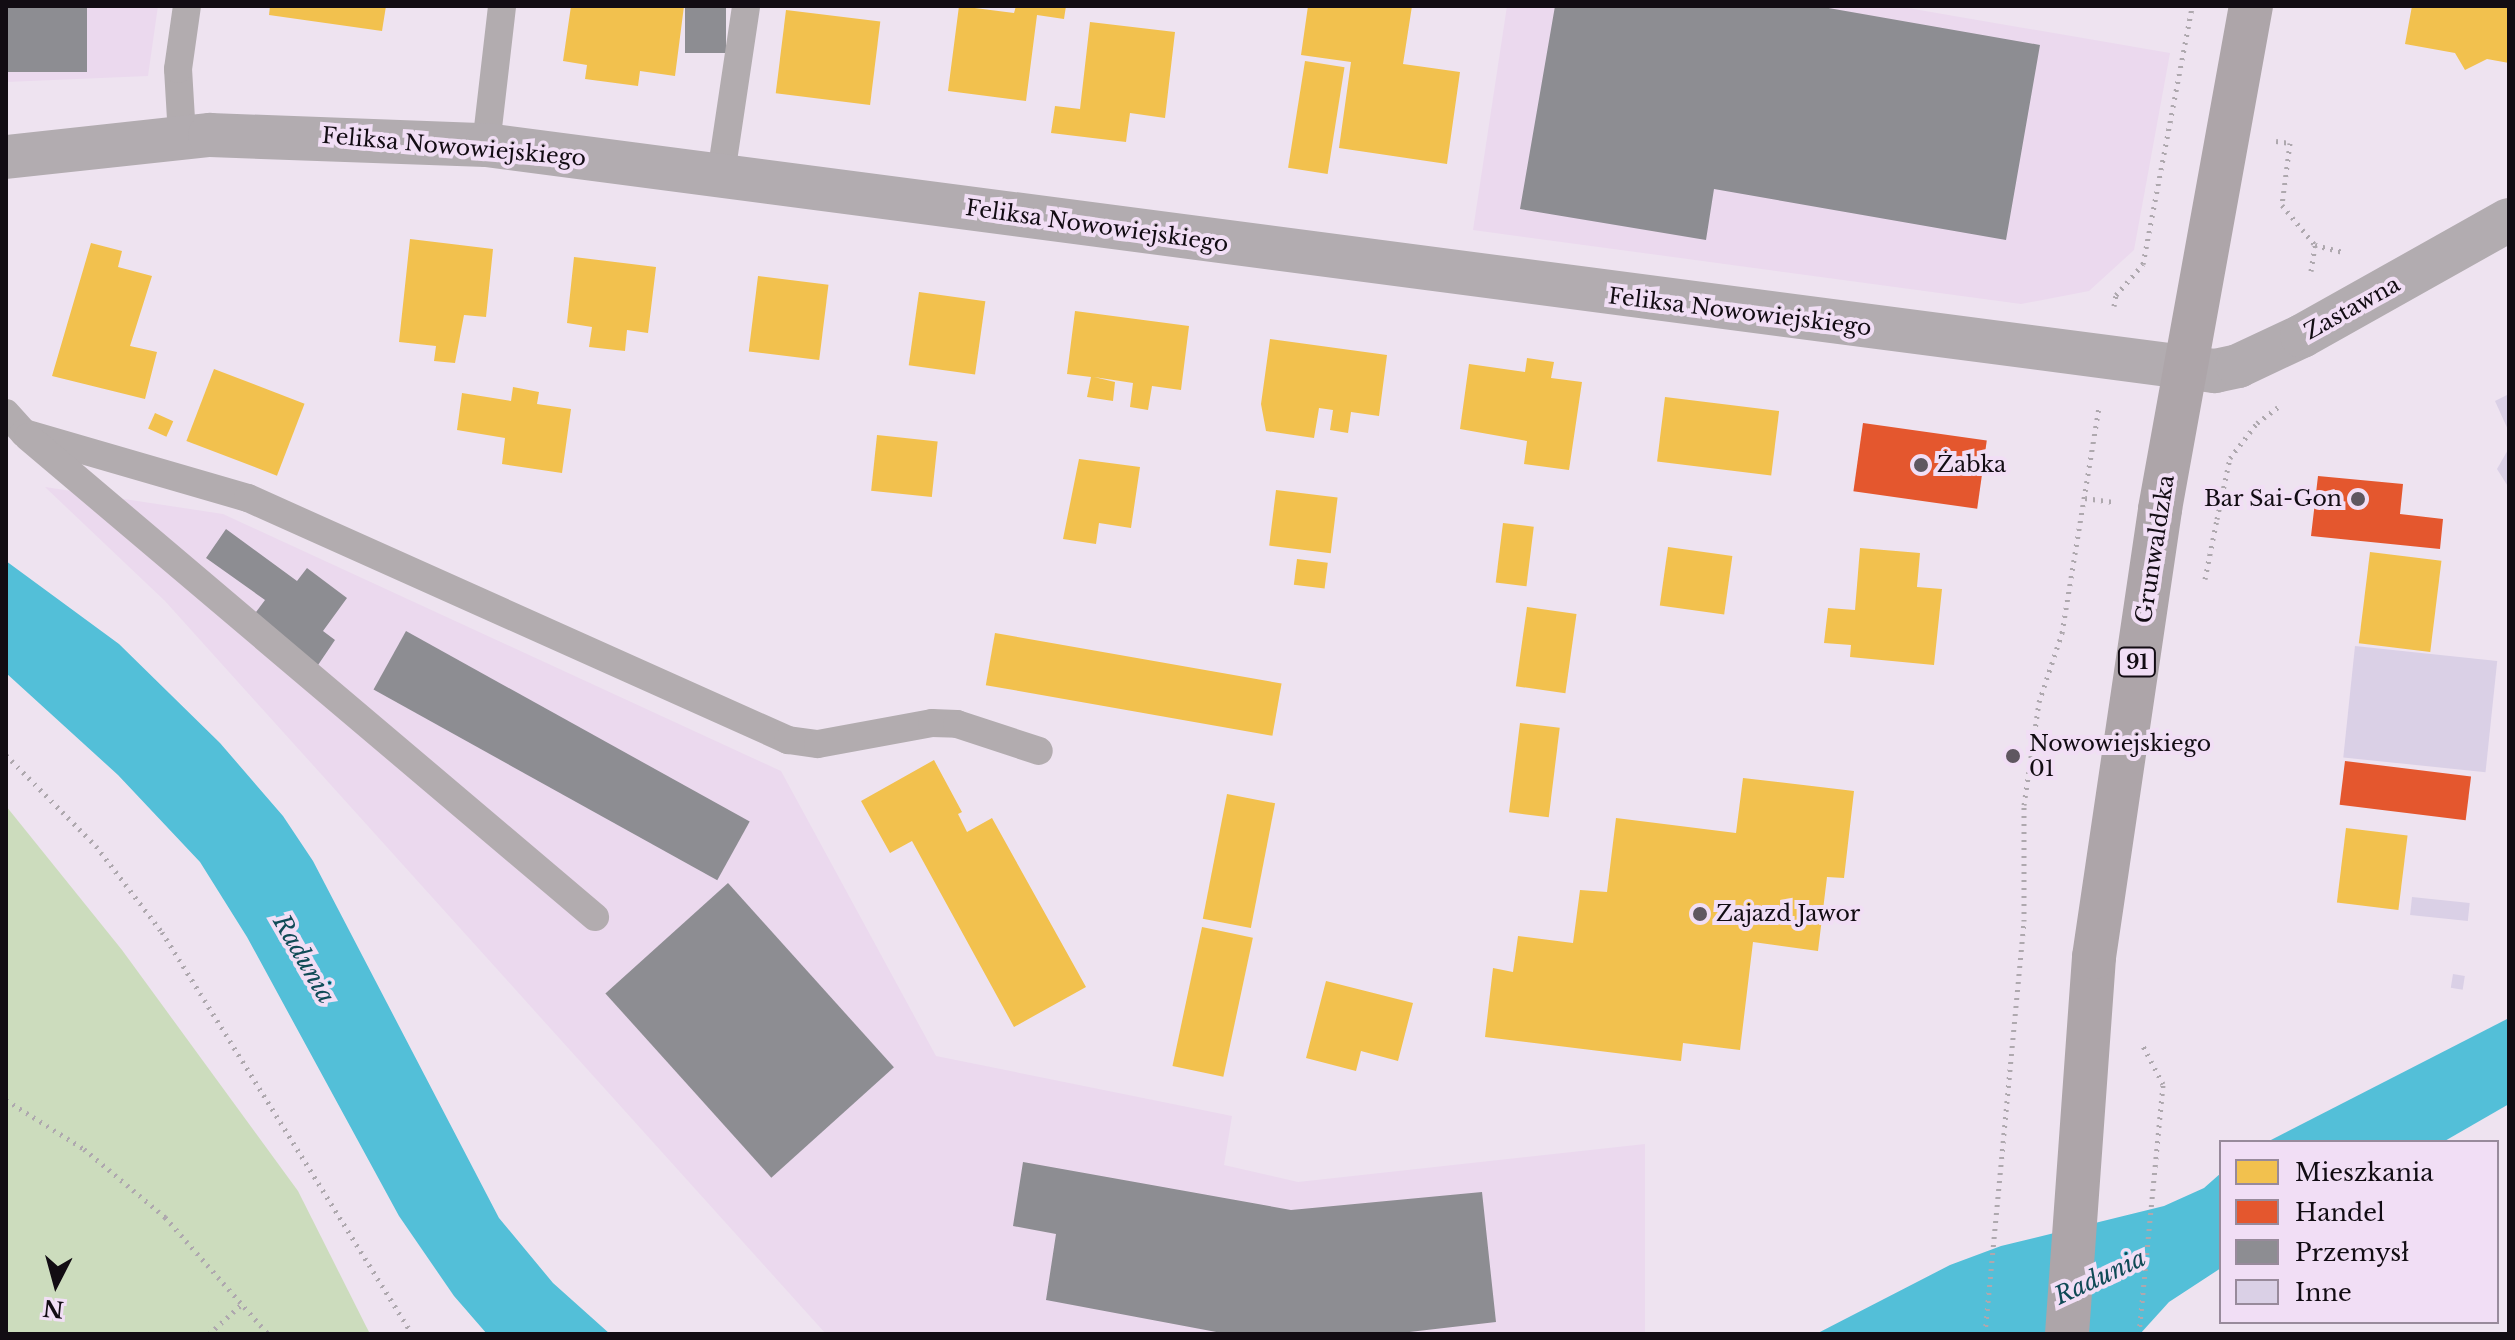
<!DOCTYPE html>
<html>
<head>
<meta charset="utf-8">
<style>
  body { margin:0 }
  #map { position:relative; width:2515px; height:1340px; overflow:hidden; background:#eee3f0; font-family:"Libre Baskerville",serif }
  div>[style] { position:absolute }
  .built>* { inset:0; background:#ebd9ee }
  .green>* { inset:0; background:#ccdcbd }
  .water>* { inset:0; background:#53bfd8 }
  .homes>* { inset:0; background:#f2c14e; transform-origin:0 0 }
  .shops>* { inset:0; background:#e4572e; transform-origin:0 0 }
  .industry>* { inset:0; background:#8d8d92; transform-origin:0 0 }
  .building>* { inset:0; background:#dad0e6; transform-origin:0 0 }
  .path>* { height:5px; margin-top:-2.5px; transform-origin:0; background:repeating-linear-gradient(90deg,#aea8ae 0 2px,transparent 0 8px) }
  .lane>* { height:28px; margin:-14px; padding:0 14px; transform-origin:14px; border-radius:14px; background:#b2acaf }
  .secondary>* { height:44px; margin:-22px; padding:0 22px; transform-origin:22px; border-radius:22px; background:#b2acb0 }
  .primary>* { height:44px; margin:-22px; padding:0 22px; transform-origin:22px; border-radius:22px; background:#ada5a9 }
  .dots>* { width:22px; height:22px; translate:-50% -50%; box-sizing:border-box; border:4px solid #f1def5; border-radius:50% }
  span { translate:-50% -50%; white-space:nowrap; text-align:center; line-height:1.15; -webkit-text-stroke:8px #f1def5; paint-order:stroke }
  .shield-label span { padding:2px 6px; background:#f1def5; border:2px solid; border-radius:6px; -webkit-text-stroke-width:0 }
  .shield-label { font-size:20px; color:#120c13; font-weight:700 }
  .street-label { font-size:22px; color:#120c13 }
  .poi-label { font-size:22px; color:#120c13 }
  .left { translate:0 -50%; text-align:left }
  .right { translate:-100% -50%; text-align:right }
  .water-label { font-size:24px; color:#0f4a56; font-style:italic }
  .frame { position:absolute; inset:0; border:8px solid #120c13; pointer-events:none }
  .legend { position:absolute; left:2219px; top:1140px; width:280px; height:184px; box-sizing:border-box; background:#f1def5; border:2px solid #988a9b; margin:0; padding:10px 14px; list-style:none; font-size:24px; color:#120c13 }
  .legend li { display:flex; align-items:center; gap:16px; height:40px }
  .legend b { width:40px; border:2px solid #988a9b }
  .north { position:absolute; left:16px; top:1244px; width:80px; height:80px; -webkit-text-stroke:6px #f1def5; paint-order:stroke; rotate:186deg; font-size:22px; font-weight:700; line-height:32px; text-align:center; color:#120c13 }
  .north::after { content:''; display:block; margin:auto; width:28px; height:36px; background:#120c13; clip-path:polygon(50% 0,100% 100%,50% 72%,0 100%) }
</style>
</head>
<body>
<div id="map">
  <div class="built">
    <div style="clip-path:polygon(6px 6px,158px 6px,148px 76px,6px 82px)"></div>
    <div style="clip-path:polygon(1507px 6px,1896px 6px,2170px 53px,2134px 250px,2089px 291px,2021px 304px,1473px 230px)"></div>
    <div style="clip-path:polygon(45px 487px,223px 514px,781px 771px,936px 1056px,1232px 1116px,1224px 1165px,1298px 1182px,1645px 1144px,1645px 1334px,826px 1334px,165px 601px)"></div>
  </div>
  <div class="green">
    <div style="clip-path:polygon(6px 806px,122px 950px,298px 1191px,370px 1334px,6px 1334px)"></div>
  </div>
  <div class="water">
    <div style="clip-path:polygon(6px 561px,119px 644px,220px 743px,283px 816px,313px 861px,499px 1218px,553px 1283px,610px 1334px,487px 1334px,454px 1296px,399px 1216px,247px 937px,200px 862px,118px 775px,6px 673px)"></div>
    <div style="clip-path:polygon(2509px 1018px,2509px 1104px,2443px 1142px,2267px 1142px)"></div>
    <div style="clip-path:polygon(2221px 1173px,2221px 1268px,2169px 1302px,2140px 1334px,1816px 1334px,1950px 1265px,2001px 1246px,2164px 1206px,2204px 1188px)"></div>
  </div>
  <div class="homes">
    <div style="clip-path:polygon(270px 6px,386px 6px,382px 31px,269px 15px)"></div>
    <div style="clip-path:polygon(571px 6px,684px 6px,675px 76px,640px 71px,638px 86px,585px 79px,587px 65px,563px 61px)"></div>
    <div style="clip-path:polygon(959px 6px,1014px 13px,1016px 6px,1066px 6px,1064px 19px,1037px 15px,1026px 101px,948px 91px)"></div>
    <div style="clip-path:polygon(1308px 6px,1412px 6px,1403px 64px,1460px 72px,1447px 164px,1339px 148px,1351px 62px,1301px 55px)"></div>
    <div style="clip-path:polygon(2412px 6px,2509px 6px,2509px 63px,2487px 59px,2465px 70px,2455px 53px,2405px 44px)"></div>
    <div style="left:786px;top:10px;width:95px;height:84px;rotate:7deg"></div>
    <div style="clip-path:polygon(1090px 22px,1175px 32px,1165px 118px,1130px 113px,1126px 142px,1051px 133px,1055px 106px,1080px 109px)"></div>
    <div style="left:1305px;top:61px;width:40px;height:108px;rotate:9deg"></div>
    <div style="clip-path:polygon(410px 239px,493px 249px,486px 317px,464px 315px,455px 363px,434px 361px,436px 346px,399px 342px)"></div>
    <div style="clip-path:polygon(91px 243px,122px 251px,118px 267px,152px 276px,130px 346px,157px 352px,145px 399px,52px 376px)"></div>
    <div style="clip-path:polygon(574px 257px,656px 267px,648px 333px,627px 330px,625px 351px,589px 347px,592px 327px,567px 323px)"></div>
    <div style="left:758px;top:276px;width:71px;height:76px;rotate:7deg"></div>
    <div style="left:919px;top:292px;width:67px;height:74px;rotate:8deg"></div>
    <div style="clip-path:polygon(1075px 311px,1189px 326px,1181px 390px,1152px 386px,1148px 410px,1130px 407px,1133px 383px,1094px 377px,1115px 382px,1113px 401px,1087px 397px,1091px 377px,1067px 374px)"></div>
    <div style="clip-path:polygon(1270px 339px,1387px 355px,1379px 416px,1351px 412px,1348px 433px,1330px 430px,1333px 410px,1319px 408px,1314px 438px,1266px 431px,1261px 404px)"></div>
    <div style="clip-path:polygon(1527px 358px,1554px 362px,1551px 378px,1582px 382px,1569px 470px,1524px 464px,1527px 441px,1460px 429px,1469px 364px,1525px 372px)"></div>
    <div style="left:214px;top:369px;width:97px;height:77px;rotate:21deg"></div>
    <div style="clip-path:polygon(513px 387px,539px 392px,537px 404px,571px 409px,562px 473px,502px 464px,505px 438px,457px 430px,462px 393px,511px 401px)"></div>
    <div style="left:1665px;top:397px;width:115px;height:65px;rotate:7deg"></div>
    <div style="left:155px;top:413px;width:20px;height:17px;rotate:24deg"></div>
    <div style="left:877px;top:435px;width:61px;height:56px;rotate:6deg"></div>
    <div style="clip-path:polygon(1079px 459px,1140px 467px,1131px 528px,1099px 523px,1096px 544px,1063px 539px)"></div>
    <div style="left:1276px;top:490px;width:62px;height:56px;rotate:7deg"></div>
    <div style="left:1503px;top:523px;width:31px;height:60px;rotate:7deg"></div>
    <div style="left:1668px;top:547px;width:65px;height:59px;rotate:8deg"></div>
    <div style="clip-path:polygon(1860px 548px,1920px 553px,1917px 587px,1942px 589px,1934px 665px,1850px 657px,1851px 645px,1824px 643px,1828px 608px,1855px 610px)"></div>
    <div style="left:2370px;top:552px;width:72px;height:92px;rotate:7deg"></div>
    <div style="left:1297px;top:559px;width:31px;height:26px;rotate:7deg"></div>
    <div style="left:1527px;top:607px;width:50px;height:80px;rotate:8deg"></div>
    <div style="left:995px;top:633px;width:291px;height:53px;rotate:10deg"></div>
    <div style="left:1520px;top:723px;width:40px;height:90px;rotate:7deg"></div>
    <div style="clip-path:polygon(934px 760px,962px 812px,958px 814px,967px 832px,992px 818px,1086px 987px,1014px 1027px,912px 841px,890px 853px,861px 801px)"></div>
    <div style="clip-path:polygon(1743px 778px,1854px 791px,1844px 878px,1827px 877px,1818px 951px,1753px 942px,1740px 1050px,1683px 1043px,1681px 1061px,1485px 1037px,1493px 968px,1513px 972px,1518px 936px,1573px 943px,1580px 890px,1607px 892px,1616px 818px,1736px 833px)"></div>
    <div style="left:1227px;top:794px;width:49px;height:127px;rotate:11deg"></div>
    <div style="left:2346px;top:828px;width:62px;height:75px;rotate:7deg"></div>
    <div style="left:1202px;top:927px;width:52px;height:142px;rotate:12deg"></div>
    <div style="clip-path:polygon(1326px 981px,1413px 1003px,1398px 1061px,1361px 1051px,1356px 1071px,1306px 1058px)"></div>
  </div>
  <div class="shops">
    <div style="left:1863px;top:423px;width:125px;height:69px;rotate:8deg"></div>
    <div style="clip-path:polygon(2318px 476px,2403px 484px,2400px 514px,2443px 519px,2440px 549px,2311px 536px)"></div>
    <div style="left:2345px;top:761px;width:127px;height:44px;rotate:7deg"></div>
  </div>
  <div class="industry">
    <div style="left:6px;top:6px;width:81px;height:66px"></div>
    <div style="left:685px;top:6px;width:41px;height:47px"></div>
    <div style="clip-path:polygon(1555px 6px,1817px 6px,2040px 45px,2006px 240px,1714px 189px,1706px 240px,1520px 209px)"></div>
    <div style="clip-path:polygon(226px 529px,297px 581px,307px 568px,347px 598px,323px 631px,335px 640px,316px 668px,250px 620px,265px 600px,206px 558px)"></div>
    <div style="left:406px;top:631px;width:393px;height:67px;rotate:29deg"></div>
    <div style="left:728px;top:883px;width:248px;height:165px;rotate:48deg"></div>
    <div style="clip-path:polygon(1023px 1162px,1291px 1210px,1482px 1192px,1496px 1322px,1392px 1334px,1227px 1334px,1046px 1300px,1056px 1234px,1013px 1226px)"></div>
  </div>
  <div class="building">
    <div style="clip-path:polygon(2509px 394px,2509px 432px,2495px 401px)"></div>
    <div style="clip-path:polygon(2509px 448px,2509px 488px,2497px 469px)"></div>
    <div style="left:2355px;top:646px;width:143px;height:112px;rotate:6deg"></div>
    <div style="left:2412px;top:897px;width:58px;height:18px;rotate:6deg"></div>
    <div style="left:2453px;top:974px;width:12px;height:14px;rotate:9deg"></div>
  </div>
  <div class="path">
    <div style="left:2276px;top:141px;width:14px;rotate:8deg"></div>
    <div style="left:2290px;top:143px;width:63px;rotate:97.4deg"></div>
    <div style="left:2282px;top:205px;width:52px;rotate:50.5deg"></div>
    <div style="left:2315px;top:245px;width:30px;rotate:14deg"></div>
    <div style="left:2311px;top:271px;width:26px;rotate:-81deg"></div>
    <div style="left:2114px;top:306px;width:11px;rotate:-80deg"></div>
    <div style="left:2116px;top:295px;width:41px;rotate:-48.9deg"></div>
    <div style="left:2143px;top:264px;width:263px;rotate:-79.2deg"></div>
    <div style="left:2085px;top:498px;width:27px;rotate:8deg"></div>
    <div style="left:2217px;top:519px;width:62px;rotate:-78deg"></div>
    <div style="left:2230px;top:458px;width:44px;rotate:-52.4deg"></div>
    <div style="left:2257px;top:423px;width:26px;rotate:-37deg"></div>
    <div style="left:2205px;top:579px;width:61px;rotate:-78.7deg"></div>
    <div style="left:6px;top:755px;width:128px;rotate:45.3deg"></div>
    <div style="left:96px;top:846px;width:108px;rotate:52.5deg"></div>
    <div style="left:162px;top:932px;width:473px;rotate:58.1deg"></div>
    <div style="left:6px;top:1100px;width:92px;rotate:32.1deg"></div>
    <div style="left:84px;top:1149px;width:106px;rotate:40deg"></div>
    <div style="left:165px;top:1217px;width:156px;rotate:48.6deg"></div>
    <div style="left:209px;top:1334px;width:45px;rotate:-42.3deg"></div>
    <div style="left:1985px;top:1334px;width:415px;rotate:-84.6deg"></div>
    <div style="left:2024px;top:921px;width:116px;rotate:-90deg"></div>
    <div style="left:2024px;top:805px;width:104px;rotate:-81.7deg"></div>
    <div style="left:2039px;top:702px;width:73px;rotate:-71.6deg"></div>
    <div style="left:2062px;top:633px;width:229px;rotate:-80.7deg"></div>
    <div style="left:2139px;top:1334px;width:251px;rotate:-84.5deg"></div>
    <div style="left:2163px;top:1084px;width:47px;rotate:-117.6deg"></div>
  </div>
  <div class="lane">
    <div style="left:182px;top:136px;width:67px;rotate:-93.4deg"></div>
    <div style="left:178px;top:69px;width:64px;rotate:-81.9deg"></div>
    <div style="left:486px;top:145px;width:140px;rotate:-83.4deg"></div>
    <div style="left:721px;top:174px;width:170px;rotate:-81.5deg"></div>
    <div style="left:6px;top:413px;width:27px;rotate:48deg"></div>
    <div style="left:24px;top:433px;width:233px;rotate:16.2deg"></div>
    <div style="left:248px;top:498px;width:592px;rotate:24.14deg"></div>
    <div style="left:788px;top:740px;width:30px;rotate:8deg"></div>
    <div style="left:818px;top:744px;width:116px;rotate:-10.4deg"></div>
    <div style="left:932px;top:723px;width:25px;rotate:2deg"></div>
    <div style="left:957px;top:724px;width:86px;rotate:18.2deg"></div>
    <div style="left:28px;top:437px;width:743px;rotate:40.25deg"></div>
  </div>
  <div class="secondary">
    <div style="left:6px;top:157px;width:205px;rotate:-6.2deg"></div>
    <div style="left:210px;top:135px;width:276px;rotate:2.1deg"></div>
    <div style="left:486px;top:145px;width:1744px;rotate:7.45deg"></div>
    <div style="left:2215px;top:371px;width:24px;rotate:-12deg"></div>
    <div style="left:2238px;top:366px;width:71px;rotate:-25.1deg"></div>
    <div style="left:2302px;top:336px;width:237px;rotate:-29.3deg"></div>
  </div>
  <div class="primary">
    <div style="left:2067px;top:1334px;width:378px;rotate:-85.9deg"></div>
    <div style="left:2094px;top:957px;width:453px;rotate:-81.6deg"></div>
    <div style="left:2160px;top:509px;width:511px;rotate:-79.75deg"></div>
  </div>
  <div class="dots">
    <div style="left:1921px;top:465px;background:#5f5760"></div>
    <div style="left:2358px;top:499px;background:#5f5760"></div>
    <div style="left:2013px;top:756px;background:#5f5760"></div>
    <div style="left:1700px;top:914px;background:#5f5760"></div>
  </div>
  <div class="shield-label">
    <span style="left:2137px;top:662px">91</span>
  </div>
  <div class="street-label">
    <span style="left:454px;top:147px;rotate:5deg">Feliksa Nowowiejskiego</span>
    <span style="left:1097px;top:226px;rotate:8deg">Feliksa Nowowiejskiego</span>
    <span style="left:2352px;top:308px;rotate:-29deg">Zastawna</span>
    <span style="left:1740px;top:312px;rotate:7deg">Feliksa Nowowiejskiego</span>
    <span style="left:2155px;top:549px;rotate:-81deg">Grunwaldzka</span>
  </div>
  <div class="poi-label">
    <span class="left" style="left:1937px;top:465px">Żabka</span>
    <span class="right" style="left:2342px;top:499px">Bar Sai-Gon</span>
    <span class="left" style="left:2029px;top:756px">Nowowiejskiego<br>01</span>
    <span class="left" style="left:1716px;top:914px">Zajazd Jawor</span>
  </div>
  <div class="water-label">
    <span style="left:304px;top:959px;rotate:60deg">Radunia</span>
    <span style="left:2100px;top:1277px;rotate:-25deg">Radunia</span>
  </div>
  <div class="frame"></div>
  <ul class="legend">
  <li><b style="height:22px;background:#f2c14e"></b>Mieszkania</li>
  <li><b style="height:22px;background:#e4572e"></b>Handel</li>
  <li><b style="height:22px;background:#8d8d92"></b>Przemysł</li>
  <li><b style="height:22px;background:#dad0e6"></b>Inne</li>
  </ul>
  <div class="north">N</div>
</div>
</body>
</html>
